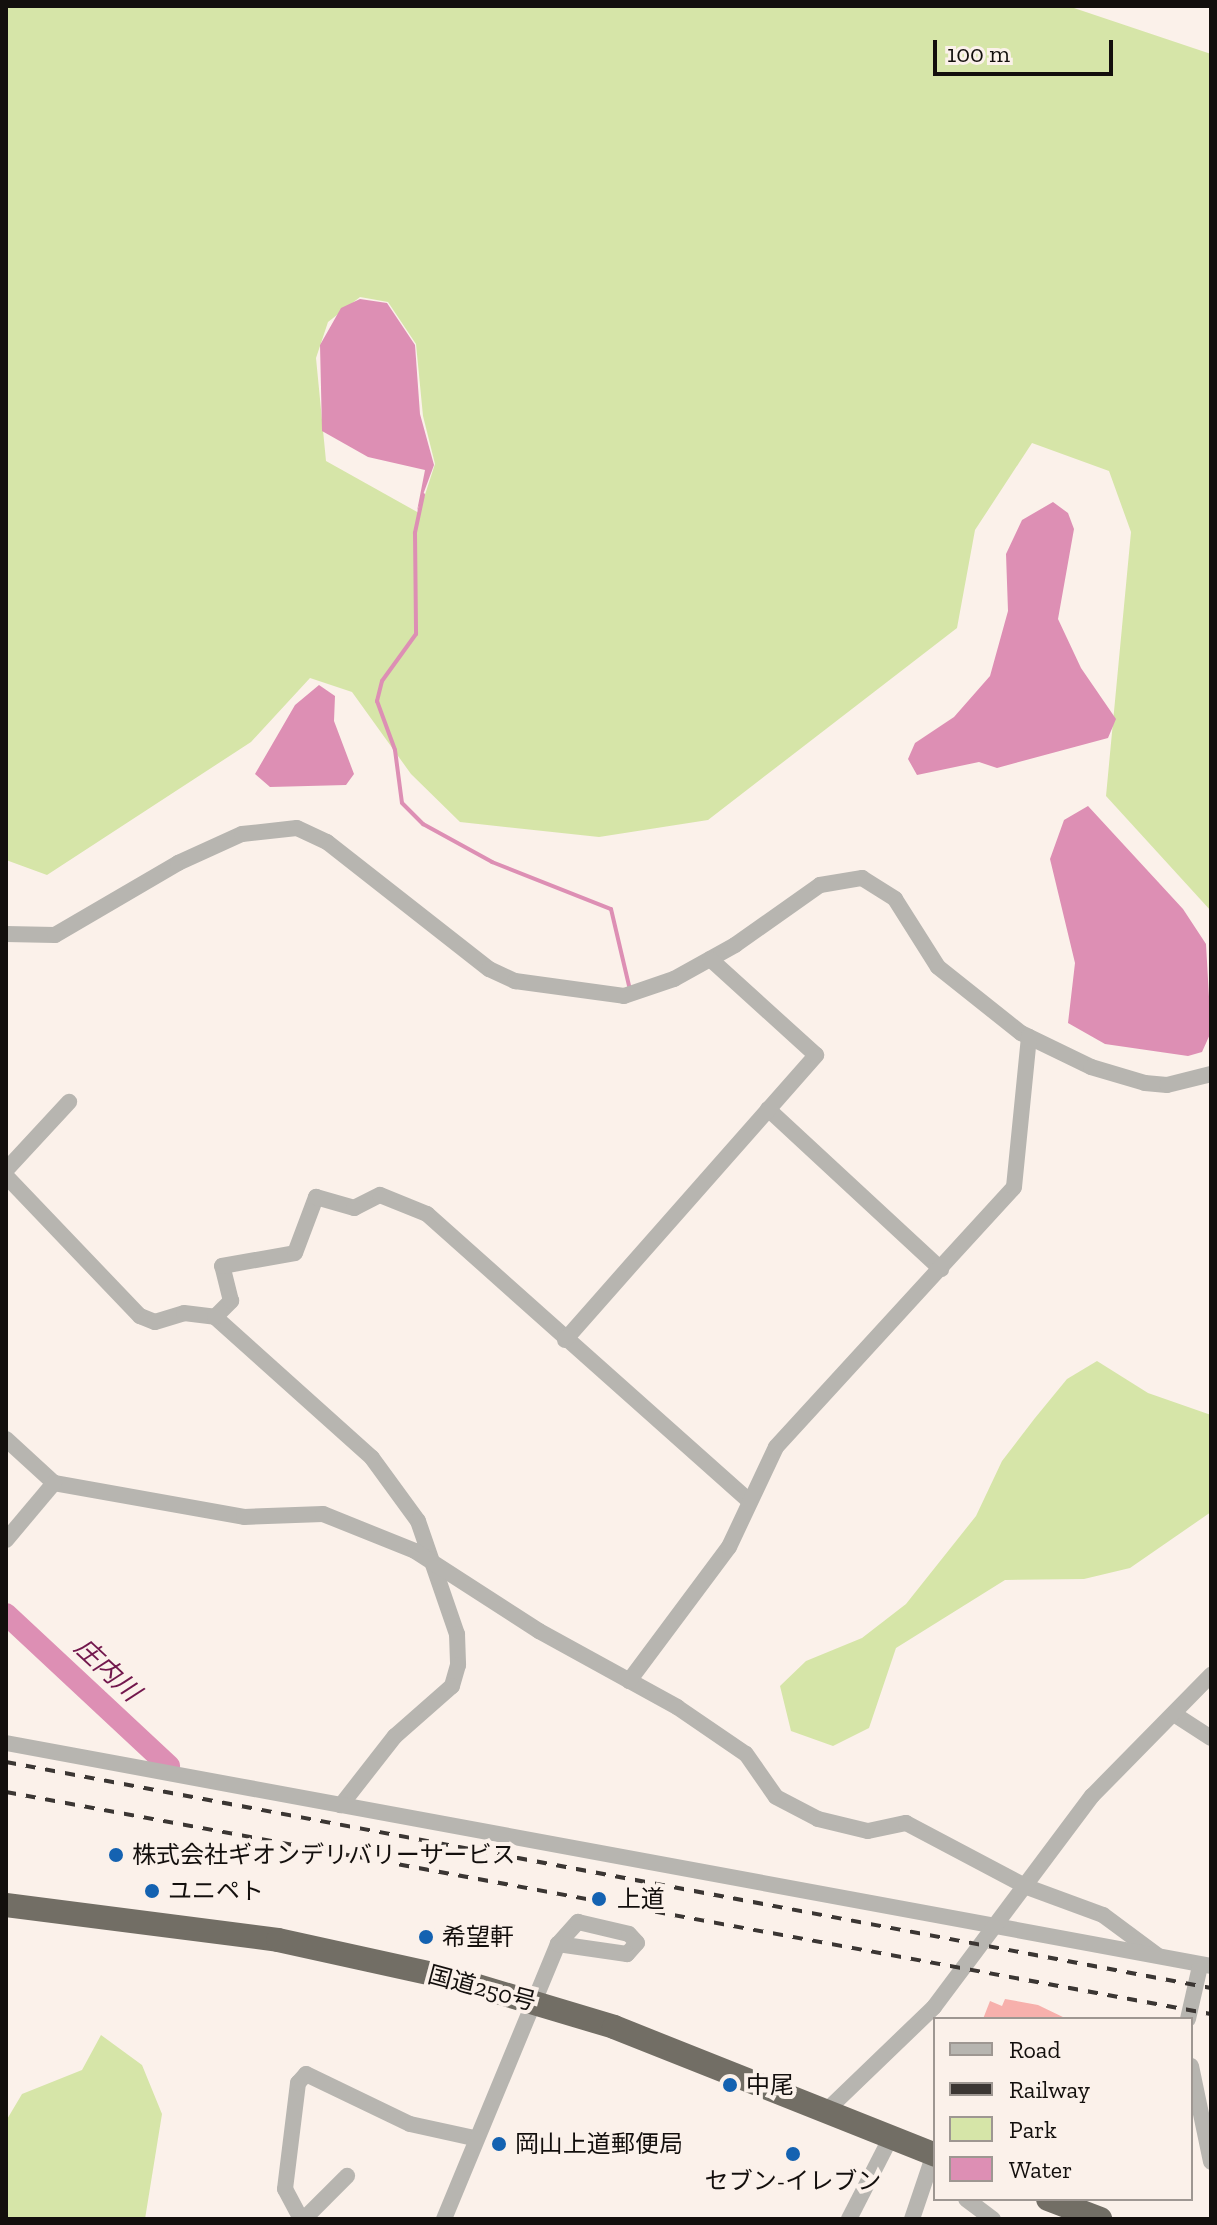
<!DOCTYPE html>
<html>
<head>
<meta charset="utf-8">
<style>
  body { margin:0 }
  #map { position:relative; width:1217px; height:2225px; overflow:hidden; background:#fbf1ea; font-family:"Zilla Slab","Noto Sans JP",serif }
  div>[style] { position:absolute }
  .green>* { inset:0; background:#d6e5a8 }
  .water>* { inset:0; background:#dd8fb4 }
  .stream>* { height:4px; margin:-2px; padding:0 2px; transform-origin:2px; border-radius:2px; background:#dd8fb4 }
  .river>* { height:22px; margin:-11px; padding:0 11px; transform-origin:11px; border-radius:11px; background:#dd8fb4 }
  .building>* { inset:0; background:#f7b0ac }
  .minor>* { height:16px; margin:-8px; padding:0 8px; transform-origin:8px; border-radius:8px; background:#b7b5b0 }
  .highway>* { height:24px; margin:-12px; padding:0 12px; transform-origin:12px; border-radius:12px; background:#726e65 }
  .rail>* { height:4px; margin-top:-2px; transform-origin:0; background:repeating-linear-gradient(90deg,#3b3633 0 10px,transparent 0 20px) }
  .dots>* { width:22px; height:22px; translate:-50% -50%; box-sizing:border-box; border:4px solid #fbf1ea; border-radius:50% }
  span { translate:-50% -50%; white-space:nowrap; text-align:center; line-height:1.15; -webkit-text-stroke:8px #fbf1ea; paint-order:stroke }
  .poi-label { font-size:24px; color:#130f0d }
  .left { translate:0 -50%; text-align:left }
  .street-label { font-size:24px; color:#130f0d }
  .water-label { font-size:26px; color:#72174c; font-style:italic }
  .frame { position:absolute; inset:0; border:8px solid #130f0d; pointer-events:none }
  .legend { position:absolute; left:933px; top:2017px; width:260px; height:184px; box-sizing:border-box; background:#fbf1ea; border:2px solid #9e9792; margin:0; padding:10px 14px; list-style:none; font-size:24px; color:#130f0d }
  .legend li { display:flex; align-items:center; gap:16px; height:40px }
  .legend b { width:40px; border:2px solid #9e9792 }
  .scale { position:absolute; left:933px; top:40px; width:180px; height:36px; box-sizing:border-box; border:4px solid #130f0d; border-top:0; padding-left:10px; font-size:24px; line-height:28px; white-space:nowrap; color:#130f0d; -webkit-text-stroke:6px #fbf1ea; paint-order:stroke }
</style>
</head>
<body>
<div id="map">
  <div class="green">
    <div style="clip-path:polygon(evenodd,6px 6px,1068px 6px,1211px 54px,1211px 911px,1106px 796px,1131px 532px,1109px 471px,1032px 443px,975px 530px,957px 628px,708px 820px,599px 837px,460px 822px,411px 774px,352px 692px,310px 678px,251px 742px,47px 875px,6px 860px,6px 6px,360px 297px,388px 302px,416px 344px,423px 416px,435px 464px,419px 513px,326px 461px,316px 358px,328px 322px,360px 297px)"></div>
    <div style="clip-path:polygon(1097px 1361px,1148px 1393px,1211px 1415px,1211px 1512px,1130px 1568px,1084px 1579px,1005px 1580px,896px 1648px,869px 1728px,833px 1746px,791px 1731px,780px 1686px,806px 1661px,862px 1638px,906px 1604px,976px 1516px,1002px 1461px,1035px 1418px,1067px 1379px)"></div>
    <div style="clip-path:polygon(101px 2035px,142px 2065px,162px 2114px,145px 2219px,6px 2219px,6px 2121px,22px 2094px,82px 2070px)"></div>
  </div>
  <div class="water">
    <div style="clip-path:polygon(360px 299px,387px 303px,415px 345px,420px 414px,434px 465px,417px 511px,425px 470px,368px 457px,322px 431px,320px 345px,341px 308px)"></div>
    <div style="clip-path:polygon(1053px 502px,1068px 513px,1074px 529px,1058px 619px,1081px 668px,1116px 719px,1108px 738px,997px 768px,979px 762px,917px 775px,908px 759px,915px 743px,954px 717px,990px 676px,1008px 611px,1006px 554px,1022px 520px)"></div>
    <div style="clip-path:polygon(319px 685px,335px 696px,334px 721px,354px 774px,346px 785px,270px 787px,255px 774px,295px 705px)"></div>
    <div style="clip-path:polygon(1088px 806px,1183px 909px,1206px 944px,1211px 1032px,1202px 1052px,1188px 1056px,1105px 1044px,1068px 1023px,1075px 963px,1050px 859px,1064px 820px)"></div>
  </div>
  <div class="stream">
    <div style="left:423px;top:495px;width:39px;rotate:102deg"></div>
    <div style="left:415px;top:533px;width:101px;rotate:89.4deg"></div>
    <div style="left:416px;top:634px;width:58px;rotate:125.9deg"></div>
    <div style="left:382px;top:681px;width:21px;rotate:104deg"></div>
    <div style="left:377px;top:701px;width:52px;rotate:69.8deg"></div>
    <div style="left:395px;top:750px;width:53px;rotate:82.5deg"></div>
    <div style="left:402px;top:803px;width:30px;rotate:45deg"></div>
    <div style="left:423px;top:824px;width:79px;rotate:28.8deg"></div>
    <div style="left:492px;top:862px;width:128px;rotate:21.6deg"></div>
    <div style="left:611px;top:909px;width:83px;rotate:76.8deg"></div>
  </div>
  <div class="river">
    <div style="left:6px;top:1614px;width:223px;rotate:43deg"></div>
  </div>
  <div class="building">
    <div style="clip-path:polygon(1005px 1999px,1038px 2005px,1067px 2019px,983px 2019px,990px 2001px,1002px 2006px)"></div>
  </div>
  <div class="minor">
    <div style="left:6px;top:934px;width:49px;rotate:1.2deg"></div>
    <div style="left:55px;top:935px;width:143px;rotate:-30.3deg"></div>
    <div style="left:178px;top:863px;width:70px;rotate:-24.4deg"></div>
    <div style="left:242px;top:834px;width:55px;rotate:-6.2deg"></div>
    <div style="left:297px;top:828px;width:33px;rotate:25deg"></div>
    <div style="left:327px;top:842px;width:206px;rotate:38.1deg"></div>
    <div style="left:489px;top:969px;width:29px;rotate:25deg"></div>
    <div style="left:515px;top:981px;width:110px;rotate:7.8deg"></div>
    <div style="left:624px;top:996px;width:53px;rotate:-18.8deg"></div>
    <div style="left:674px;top:979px;width:70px;rotate:-29.1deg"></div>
    <div style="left:735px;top:945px;width:104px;rotate:-35.2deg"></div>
    <div style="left:820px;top:885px;width:43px;rotate:-9.5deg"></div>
    <div style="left:862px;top:878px;width:39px;rotate:32deg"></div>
    <div style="left:895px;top:899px;width:80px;rotate:57.7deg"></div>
    <div style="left:938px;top:967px;width:106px;rotate:38.5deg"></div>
    <div style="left:1021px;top:1033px;width:78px;rotate:25.9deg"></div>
    <div style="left:1091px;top:1067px;width:56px;rotate:16.5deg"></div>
    <div style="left:1145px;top:1083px;width:22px;rotate:5deg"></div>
    <div style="left:1167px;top:1085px;width:45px;rotate:-14deg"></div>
    <div style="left:768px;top:1109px;width:236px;rotate:42.8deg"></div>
    <div style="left:6px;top:1170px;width:93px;rotate:-47.2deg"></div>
    <div style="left:6px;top:1176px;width:194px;rotate:46.3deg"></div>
    <div style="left:140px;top:1316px;width:16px;rotate:22deg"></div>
    <div style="left:155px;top:1322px;width:30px;rotate:-17deg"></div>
    <div style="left:184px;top:1313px;width:31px;rotate:7deg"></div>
    <div style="left:215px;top:1317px;width:211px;rotate:41.9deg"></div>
    <div style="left:372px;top:1458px;width:78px;rotate:53.9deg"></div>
    <div style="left:418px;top:1521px;width:120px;rotate:71deg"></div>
    <div style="left:457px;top:1634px;width:31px;rotate:88deg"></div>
    <div style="left:458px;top:1665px;width:22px;rotate:106deg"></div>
    <div style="left:452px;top:1686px;width:76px;rotate:138.7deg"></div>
    <div style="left:395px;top:1736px;width:88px;rotate:128deg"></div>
    <div style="left:215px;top:1317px;width:23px;rotate:-45deg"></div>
    <div style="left:231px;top:1301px;width:36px;rotate:-104deg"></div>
    <div style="left:222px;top:1266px;width:74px;rotate:-10.1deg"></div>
    <div style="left:295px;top:1253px;width:60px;rotate:-69.4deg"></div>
    <div style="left:316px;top:1197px;width:40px;rotate:16deg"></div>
    <div style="left:354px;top:1208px;width:29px;rotate:-27deg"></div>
    <div style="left:380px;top:1195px;width:51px;rotate:22deg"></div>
    <div style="left:427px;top:1214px;width:430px;rotate:41.7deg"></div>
    <div style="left:565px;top:1340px;width:380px;rotate:-48.6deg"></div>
    <div style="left:816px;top:1055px;width:143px;rotate:-137.8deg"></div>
    <div style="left:6px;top:1439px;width:65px;rotate:42.5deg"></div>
    <div style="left:54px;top:1483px;width:193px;rotate:10.1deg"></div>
    <div style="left:244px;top:1517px;width:79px;rotate:-2.2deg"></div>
    <div style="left:323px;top:1514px;width:99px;rotate:21.9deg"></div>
    <div style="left:415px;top:1551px;width:148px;rotate:32.8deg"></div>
    <div style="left:539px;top:1631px;width:158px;rotate:28.8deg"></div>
    <div style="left:677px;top:1707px;width:83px;rotate:34.3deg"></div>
    <div style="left:746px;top:1754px;width:52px;rotate:55.1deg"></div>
    <div style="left:776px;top:1797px;width:47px;rotate:27.6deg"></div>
    <div style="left:818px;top:1819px;width:51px;rotate:13.5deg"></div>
    <div style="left:868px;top:1831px;width:39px;rotate:-12deg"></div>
    <div style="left:906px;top:1823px;width:137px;rotate:27.9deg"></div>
    <div style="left:1027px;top:1887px;width:81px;rotate:20.2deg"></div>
    <div style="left:1103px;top:1915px;width:67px;rotate:36.5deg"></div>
    <div style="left:6px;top:1540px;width:75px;rotate:-49.9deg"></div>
    <div style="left:629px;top:1681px;width:167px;rotate:-53.3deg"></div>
    <div style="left:729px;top:1547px;width:110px;rotate:-64.8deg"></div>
    <div style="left:776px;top:1447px;width:352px;rotate:-47.5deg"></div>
    <div style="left:1014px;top:1187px;width:151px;rotate:-84.3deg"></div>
    <div style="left:1177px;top:1716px;width:40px;rotate:32.9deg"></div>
    <div style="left:6px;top:1743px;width:1225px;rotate:10.48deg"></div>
    <div style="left:1188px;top:2019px;width:54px;rotate:-77.2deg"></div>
    <div style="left:1191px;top:2066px;width:98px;rotate:78.2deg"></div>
    <div style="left:826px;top:2111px;width:150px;rotate:-43.9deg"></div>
    <div style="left:934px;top:2007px;width:264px;rotate:-53.2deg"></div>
    <div style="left:1092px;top:1796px;width:170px;rotate:-45.5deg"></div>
    <div style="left:966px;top:2199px;width:34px;rotate:37deg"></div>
    <div style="left:301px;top:2219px;width:34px;rotate:-118deg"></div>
    <div style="left:285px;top:2189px;width:107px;rotate:-83deg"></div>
    <div style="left:298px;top:2083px;width:12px;rotate:-48deg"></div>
    <div style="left:306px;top:2074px;width:115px;rotate:25.7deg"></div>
    <div style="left:410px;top:2124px;width:66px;rotate:12.3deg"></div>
    <div style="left:304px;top:2219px;width:61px;rotate:-45deg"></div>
    <div style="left:444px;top:2219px;width:298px;rotate:-67.5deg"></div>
    <div style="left:558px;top:1944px;width:30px;rotate:-48deg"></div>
    <div style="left:578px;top:1922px;width:52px;rotate:13.2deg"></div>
    <div style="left:629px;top:1934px;width:12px;rotate:48deg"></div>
    <div style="left:637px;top:1943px;width:15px;rotate:132deg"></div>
    <div style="left:627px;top:1954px;width:70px;rotate:-171.8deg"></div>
    <div style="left:849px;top:2219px;width:90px;rotate:-62.9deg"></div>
    <div style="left:912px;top:2219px;width:69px;rotate:-71.3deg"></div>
  </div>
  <div class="highway">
    <div style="left:6px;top:1905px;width:274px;rotate:7.3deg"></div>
    <div style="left:278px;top:1940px;width:177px;rotate:12.4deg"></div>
    <div style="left:451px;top:1978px;width:170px;rotate:16.7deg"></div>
    <div style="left:614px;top:2027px;width:346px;rotate:21.7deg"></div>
    <div style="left:1048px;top:2199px;width:56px;rotate:21deg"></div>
  </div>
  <div class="rail">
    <div style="left:6px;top:1762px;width:1226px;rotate:10.62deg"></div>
    <div style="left:6px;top:1792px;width:1225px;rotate:10.44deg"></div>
  </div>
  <div class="dots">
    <div style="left:116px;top:1855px;background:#1462b1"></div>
    <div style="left:152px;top:1891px;background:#1462b1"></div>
    <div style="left:599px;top:1899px;background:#1462b1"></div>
    <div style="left:426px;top:1937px;background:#1462b1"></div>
    <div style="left:730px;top:2085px;background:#1462b1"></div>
    <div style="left:499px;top:2144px;background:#1462b1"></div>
    <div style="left:793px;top:2154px;background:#1462b1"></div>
  </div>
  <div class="poi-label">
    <span class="left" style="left:132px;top:1855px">株式会社ギオンデリバリーサービス</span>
    <span class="left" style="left:168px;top:1891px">ユニペト</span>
    <span class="left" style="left:617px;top:1899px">上道</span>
    <span class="left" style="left:442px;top:1937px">希望軒</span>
    <span class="left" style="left:746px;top:2085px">中尾</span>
    <span class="left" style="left:515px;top:2144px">岡山上道郵便局</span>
    <span style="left:793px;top:2181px">セブン-イレブン</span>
  </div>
  <div class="street-label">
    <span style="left:482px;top:1988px;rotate:15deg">国道250号</span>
  </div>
  <div class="water-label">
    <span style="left:107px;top:1670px;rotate:43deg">庄内川</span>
  </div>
  <div class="frame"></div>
  <ul class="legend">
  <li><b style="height:10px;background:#b7b5b0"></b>Road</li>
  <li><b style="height:10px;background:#3b3633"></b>Railway</li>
  <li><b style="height:22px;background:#d6e5a8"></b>Park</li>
  <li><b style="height:22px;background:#dd8fb4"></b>Water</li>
  </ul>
  <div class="scale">100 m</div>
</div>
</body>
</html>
